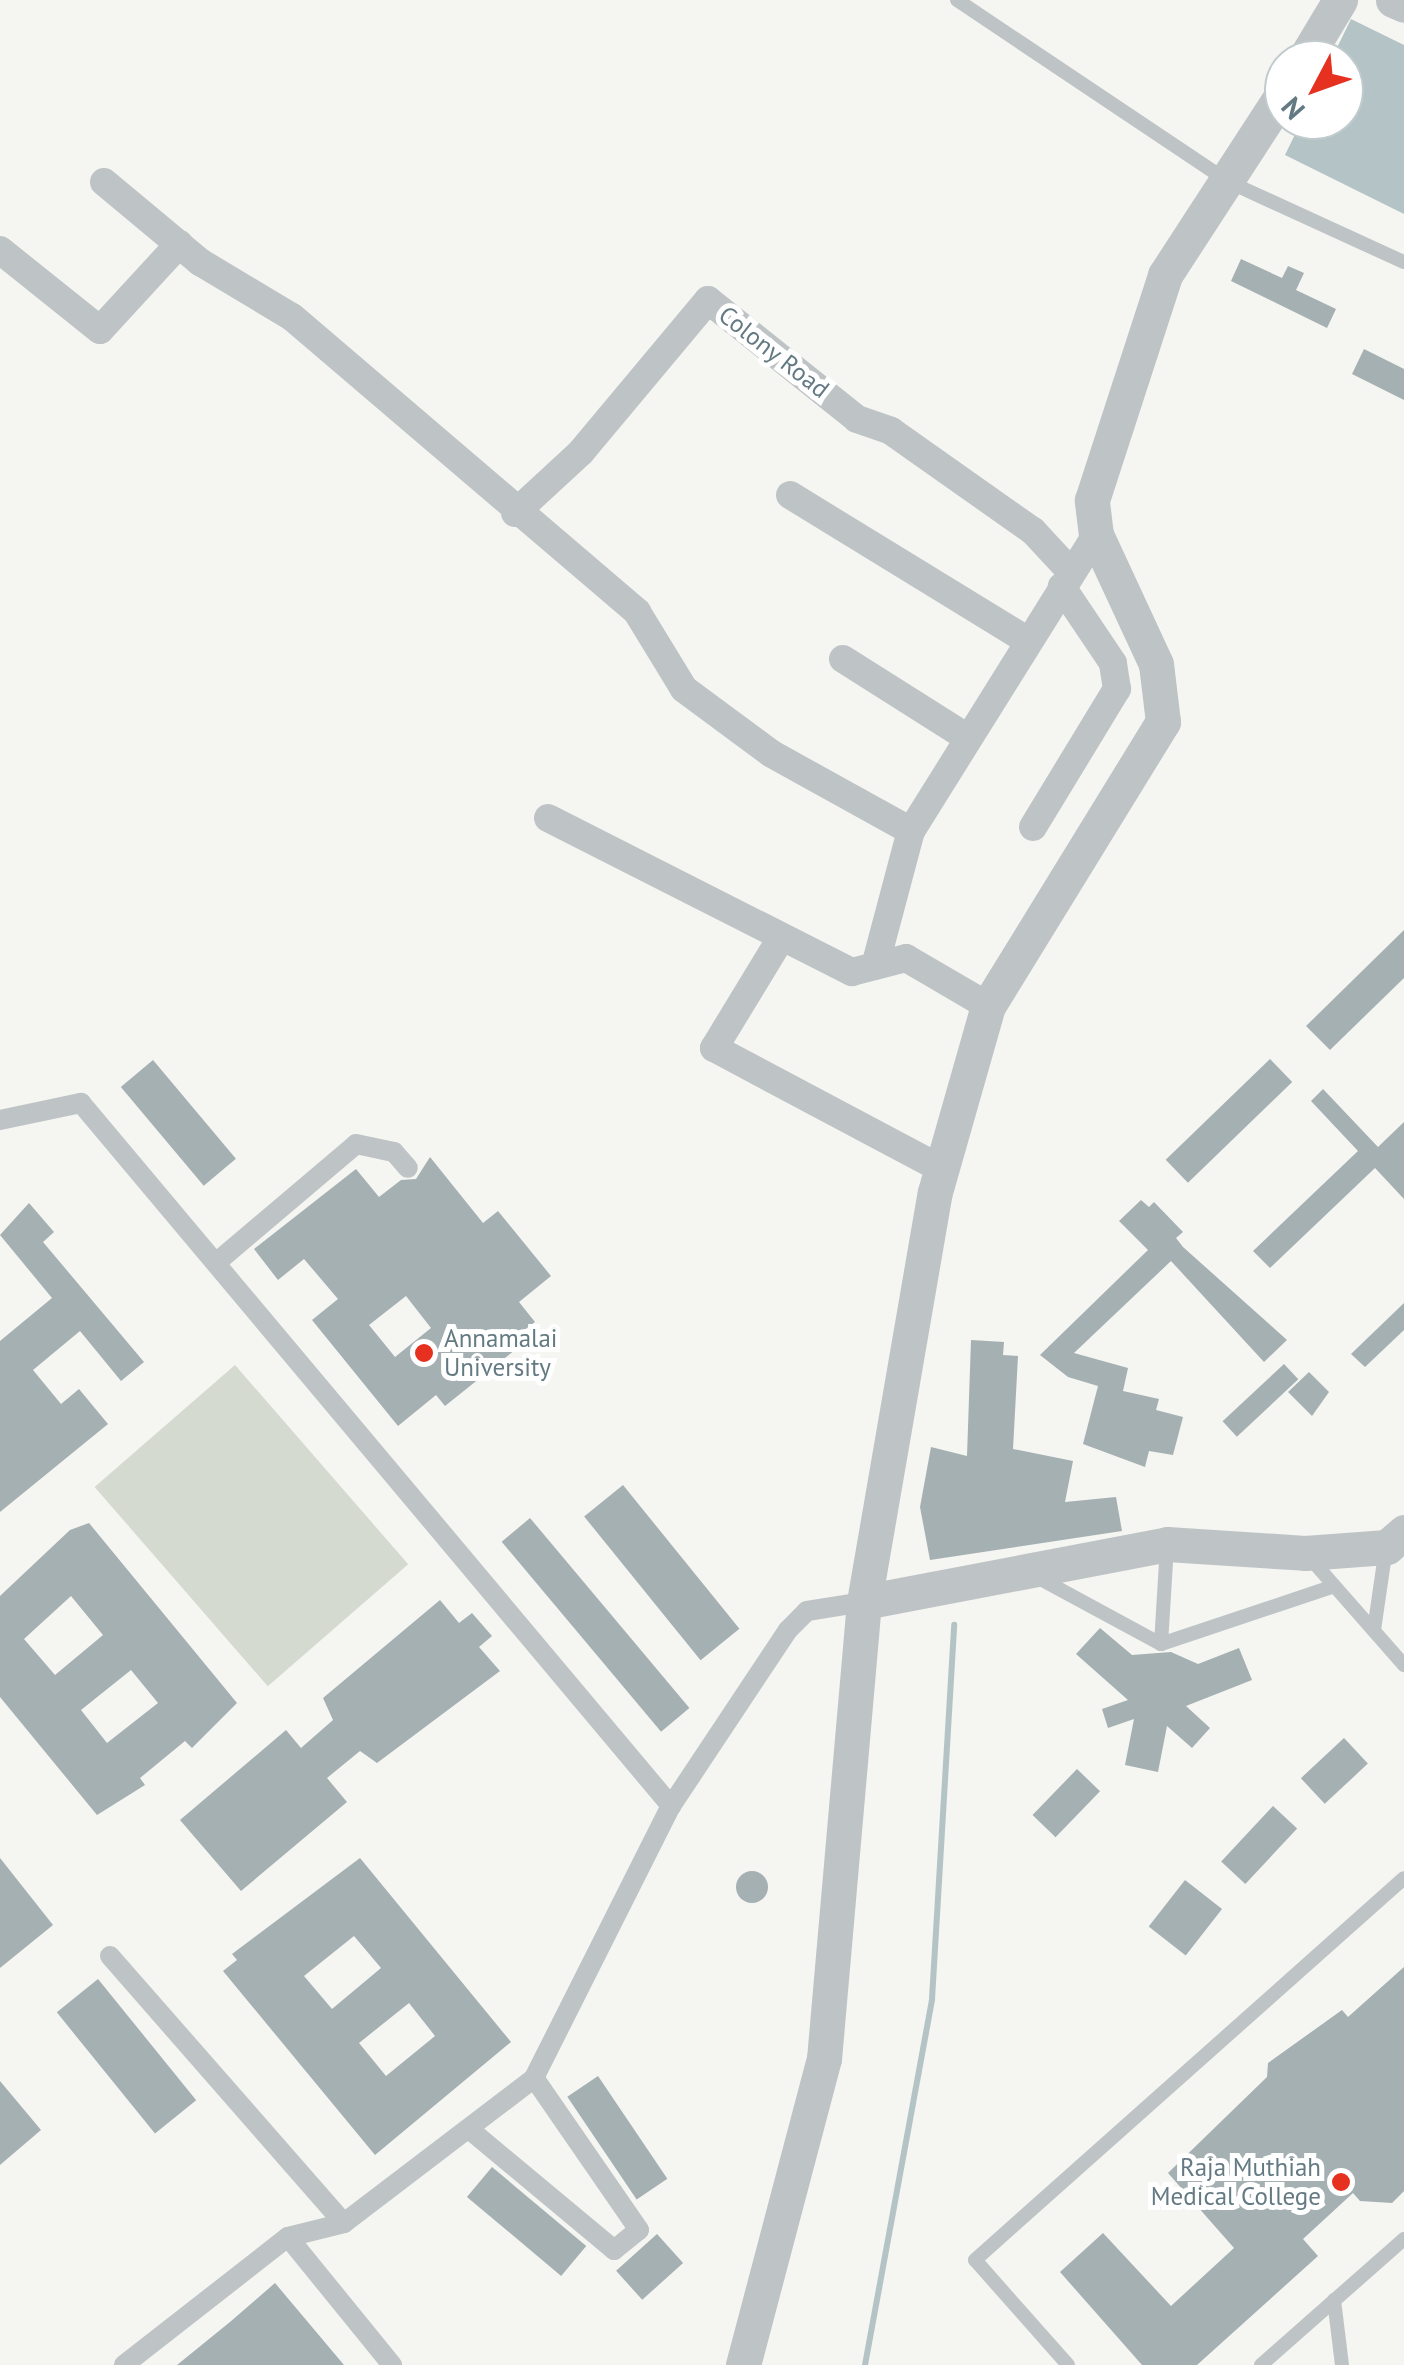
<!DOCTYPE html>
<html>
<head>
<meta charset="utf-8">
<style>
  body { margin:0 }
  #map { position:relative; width:1404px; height:2365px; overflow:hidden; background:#f5f5f1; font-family:"PT Sans",sans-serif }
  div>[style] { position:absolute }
  .green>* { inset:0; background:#d5dad0; transform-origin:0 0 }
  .water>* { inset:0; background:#b4c4c6 }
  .stream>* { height:6px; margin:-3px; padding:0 3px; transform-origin:3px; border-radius:3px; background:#b4c4c6 }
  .building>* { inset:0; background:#a5b0b3; transform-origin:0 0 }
  .round { border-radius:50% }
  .service>* { height:14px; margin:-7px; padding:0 7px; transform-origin:7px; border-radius:7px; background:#bec3c6 }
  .pedestrian>* { height:20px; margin:-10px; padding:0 10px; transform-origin:10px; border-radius:10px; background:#bec3c6 }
  .minor>* { height:28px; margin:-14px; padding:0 14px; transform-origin:14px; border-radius:14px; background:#bec3c6 }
  .tertiary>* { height:35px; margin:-17.5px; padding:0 17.5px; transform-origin:17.5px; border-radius:17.5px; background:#bec3c6 }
  .dots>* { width:28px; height:28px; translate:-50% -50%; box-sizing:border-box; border:5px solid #fff; border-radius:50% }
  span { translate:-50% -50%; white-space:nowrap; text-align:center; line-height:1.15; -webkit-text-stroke:10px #fff; paint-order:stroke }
  .street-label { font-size:25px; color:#647a83 }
  .poi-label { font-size:25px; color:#647a83 }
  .left { translate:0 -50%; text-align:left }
  .right { translate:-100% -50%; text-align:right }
  .north { position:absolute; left:1264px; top:40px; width:100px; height:100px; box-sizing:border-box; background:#fff; border:2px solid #c1cacd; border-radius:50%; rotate:229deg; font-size:28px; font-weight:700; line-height:40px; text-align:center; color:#647a83 }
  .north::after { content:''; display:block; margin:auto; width:35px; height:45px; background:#e63121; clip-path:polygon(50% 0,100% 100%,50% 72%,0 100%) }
</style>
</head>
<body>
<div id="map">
  <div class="green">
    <div style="left:235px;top:1365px;width:264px;height:186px;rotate:49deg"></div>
  </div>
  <div class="water">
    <div style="clip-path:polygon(1351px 19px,1404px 45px,1404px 214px,1285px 155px,1302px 120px,1344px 120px,1344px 60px,1331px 60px)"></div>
  </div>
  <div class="stream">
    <div style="left:865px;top:2365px;width:372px;rotate:-79.6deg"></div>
    <div style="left:932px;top:1999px;width:375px;rotate:-86.6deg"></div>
  </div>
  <div class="building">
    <div style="clip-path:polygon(1241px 259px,1282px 278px,1288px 266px,1304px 273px,1296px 290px,1336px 309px,1327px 328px,1231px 281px)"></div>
    <div style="clip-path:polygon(1364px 349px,1404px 369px,1404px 400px,1352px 374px)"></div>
    <div style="clip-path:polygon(1404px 930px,1404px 978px,1330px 1050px,1306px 1026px)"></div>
    <div style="left:1270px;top:1059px;width:32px;height:145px;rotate:46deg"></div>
    <div style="left:153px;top:1060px;width:129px;height:42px;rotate:50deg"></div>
    <div style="clip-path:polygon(1323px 1089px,1378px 1147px,1404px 1122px,1404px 1199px,1375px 1168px,1270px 1268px,1253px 1251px,1358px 1151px,1311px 1101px)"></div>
    <div style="clip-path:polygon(evenodd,430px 1157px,483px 1223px,498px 1211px,551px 1276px,519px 1302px,535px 1322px,519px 1334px,525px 1342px,445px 1406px,436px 1395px,398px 1426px,312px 1320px,338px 1299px,304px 1259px,278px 1280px,254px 1249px,356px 1169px,379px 1197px,401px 1180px,416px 1179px,430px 1157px,406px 1296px,431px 1328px,395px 1357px,369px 1325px,406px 1296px)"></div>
    <div style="clip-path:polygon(1141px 1200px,1149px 1207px,1154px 1202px,1183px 1232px,1176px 1238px,1183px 1247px,1287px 1340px,1264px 1362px,1171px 1261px,1074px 1353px,1128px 1368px,1123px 1391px,1159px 1399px,1156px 1410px,1183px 1417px,1173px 1455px,1149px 1451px,1145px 1467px,1083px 1444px,1098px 1386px,1068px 1377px,1040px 1355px,1148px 1250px,1119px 1221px)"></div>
    <div style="clip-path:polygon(29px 1203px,54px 1232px,43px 1242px,144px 1362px,121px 1381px,80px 1331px,33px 1370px,61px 1404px,79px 1389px,108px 1424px,0 1512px,0 1341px,52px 1298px,0 1235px)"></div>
    <div style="clip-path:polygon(1404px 1303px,1404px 1330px,1365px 1367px,1351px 1354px)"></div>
    <div style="clip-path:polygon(971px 1340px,1004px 1342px,1003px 1355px,1018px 1356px,1013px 1449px,1073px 1461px,1065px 1502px,1116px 1497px,1122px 1531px,930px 1560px,920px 1507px,931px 1447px,967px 1456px)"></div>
    <div style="left:1284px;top:1364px;width:21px;height:84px;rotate:47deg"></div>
    <div style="clip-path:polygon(1309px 1372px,1329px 1392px,1312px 1416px,1288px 1392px)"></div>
    <div style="left:623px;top:1485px;width:185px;height:50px;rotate:51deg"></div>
    <div style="left:530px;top:1518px;width:248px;height:37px;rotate:50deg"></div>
    <div style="clip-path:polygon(evenodd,89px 1523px,237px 1703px,192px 1748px,185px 1741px,140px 1778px,145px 1785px,97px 1815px,0 1697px,0 1596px,70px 1530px,89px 1523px,71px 1596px,103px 1635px,55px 1675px,24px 1639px,71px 1596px,89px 1523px,131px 1670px,158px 1703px,107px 1743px,81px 1710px,131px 1670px)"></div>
    <div style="clip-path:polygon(440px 1600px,459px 1623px,472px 1613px,492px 1636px,479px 1647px,500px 1671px,377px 1763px,360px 1751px,327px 1778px,347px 1802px,241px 1891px,180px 1820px,286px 1730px,301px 1748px,333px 1720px,323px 1698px)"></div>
    <div style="clip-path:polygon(1100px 1628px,1132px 1655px,1171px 1652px,1198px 1664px,1239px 1648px,1252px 1680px,1186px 1706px,1210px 1728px,1192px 1748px,1167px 1726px,1158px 1772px,1125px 1765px,1134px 1719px,1108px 1728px,1102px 1709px,1128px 1700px,1076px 1654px)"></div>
    <div style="left:1344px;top:1738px;width:35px;height:59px;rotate:47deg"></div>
    <div style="left:1077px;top:1769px;width:32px;height:64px;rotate:44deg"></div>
    <div style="left:1273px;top:1806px;width:33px;height:76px;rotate:43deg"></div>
    <div style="clip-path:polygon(0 1858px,53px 1925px,0 1968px)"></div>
    <div style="clip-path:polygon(evenodd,360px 1858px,511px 2042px,375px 2155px,223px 1971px,237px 1960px,232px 1954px,360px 1858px,354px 1936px,381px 1968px,332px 2009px,304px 1976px,354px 1936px,360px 1858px,409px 2003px,435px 2036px,386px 2076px,359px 2043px,409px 2003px)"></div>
    <div class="round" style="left:736px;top:1871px;width:32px;height:32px"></div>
    <div style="left:1185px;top:1880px;width:47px;height:59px;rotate:38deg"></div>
    <div style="clip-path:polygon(1404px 1967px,1404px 2191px,1392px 2203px,1360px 2201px,1353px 2193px,1303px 2239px,1318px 2256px,1197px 2365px,1142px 2365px,1060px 2272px,1103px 2233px,1171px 2306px,1234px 2248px,1168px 2173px,1267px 2077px,1268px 2063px,1342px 2010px,1348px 2017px)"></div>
    <div style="left:98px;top:1979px;width:156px;height:53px;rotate:51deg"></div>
    <div style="left:598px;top:2076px;width:124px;height:37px;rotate:56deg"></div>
    <div style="clip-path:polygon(0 2081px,41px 2130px,0 2165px)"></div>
    <div style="left:492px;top:2167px;width:123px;height:39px;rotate:40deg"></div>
    <div style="left:657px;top:2234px;width:39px;height:55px;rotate:48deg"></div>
    <div style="clip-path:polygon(275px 2283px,344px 2365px,177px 2365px,230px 2322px)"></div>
  </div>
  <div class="service">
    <div style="left:957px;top:0;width:327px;rotate:33.8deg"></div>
    <div style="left:1229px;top:182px;width:192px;rotate:24.6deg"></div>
    <div style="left:1309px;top:1557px;width:144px;rotate:48.7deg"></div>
    <div style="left:1037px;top:1577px;width:141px;rotate:28.4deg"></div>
    <div style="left:1161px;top:1644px;width:182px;rotate:-18.5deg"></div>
    <div style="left:1374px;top:1630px;width:83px;rotate:-81.7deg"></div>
    <div style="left:1161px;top:1644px;width:99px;rotate:-86.5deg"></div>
    <div style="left:1334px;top:2300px;width:65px;rotate:83deg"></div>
    <div style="left:1068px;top:2365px;width:140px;rotate:-131.5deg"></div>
    <div style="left:975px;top:2260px;width:574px;rotate:-41.68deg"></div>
    <div style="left:1261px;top:2365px;width:191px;rotate:-41.4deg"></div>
  </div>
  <div class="pedestrian">
    <div style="left:0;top:1120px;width:83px;rotate:-11.9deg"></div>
    <div style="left:81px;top:1103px;width:918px;rotate:49.99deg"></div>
    <div style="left:217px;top:1262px;width:182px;rotate:-40.3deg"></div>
    <div style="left:356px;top:1144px;width:39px;rotate:12deg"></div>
    <div style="left:394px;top:1152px;width:21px;rotate:49deg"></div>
    <div style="left:110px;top:1956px;width:355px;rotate:48.8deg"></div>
    <div style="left:469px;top:2129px;width:189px;rotate:39.8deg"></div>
    <div style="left:614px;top:2250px;width:32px;rotate:-39deg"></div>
    <div style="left:639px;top:2230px;width:185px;rotate:-124.6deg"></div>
    <div style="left:288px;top:2237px;width:165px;rotate:50.9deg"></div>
    <div style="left:124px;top:2365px;width:208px;rotate:-38deg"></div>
    <div style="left:288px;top:2237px;width:58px;rotate:-14deg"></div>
    <div style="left:344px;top:2223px;width:239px;rotate:-37.3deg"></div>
    <div style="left:534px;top:2078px;width:305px;rotate:-63.3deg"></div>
    <div style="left:671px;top:1806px;width:211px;rotate:-56.4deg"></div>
    <div style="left:788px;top:1630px;width:27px;rotate:-45deg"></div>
    <div style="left:807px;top:1611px;width:58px;rotate:-9deg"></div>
  </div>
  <div class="minor">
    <div style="left:104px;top:182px;width:125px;rotate:39.8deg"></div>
    <div style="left:200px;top:262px;width:107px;rotate:30.9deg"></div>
    <div style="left:292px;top:317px;width:454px;rotate:40.5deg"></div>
    <div style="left:637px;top:612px;width:90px;rotate:58.6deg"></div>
    <div style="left:684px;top:689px;width:109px;rotate:36.5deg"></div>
    <div style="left:772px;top:754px;width:159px;rotate:29deg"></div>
    <div style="left:911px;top:831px;width:349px;rotate:-58deg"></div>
    <div style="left:0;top:250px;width:128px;rotate:38.7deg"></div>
    <div style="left:100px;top:330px;width:117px;rotate:-47.4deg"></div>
    <div style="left:790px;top:495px;width:279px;rotate:31.5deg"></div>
    <div style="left:515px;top:513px;width:90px;rotate:-42.7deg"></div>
    <div style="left:581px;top:452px;width:198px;rotate:-50.1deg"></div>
    <div style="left:708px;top:300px;width:191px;rotate:38.6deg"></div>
    <div style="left:857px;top:419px;width:36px;rotate:19deg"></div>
    <div style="left:891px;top:431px;width:174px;rotate:35.2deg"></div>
    <div style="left:1033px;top:531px;width:56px;rotate:47.2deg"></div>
    <div style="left:843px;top:659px;width:148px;rotate:32.3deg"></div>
    <div style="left:548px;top:818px;width:341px;rotate:26.9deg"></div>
    <div style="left:852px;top:972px;width:56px;rotate:-14.5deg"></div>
    <div style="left:906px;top:958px;width:95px;rotate:30.3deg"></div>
    <div style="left:1033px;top:827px;width:162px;rotate:-58.7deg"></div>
    <div style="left:1117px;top:689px;width:26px;rotate:-99deg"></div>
    <div style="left:1113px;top:663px;width:92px;rotate:-123.9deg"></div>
    <div style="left:781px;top:938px;width:129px;rotate:121.3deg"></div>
    <div style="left:714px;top:1048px;width:258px;rotate:28deg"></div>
    <div style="left:875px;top:966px;width:140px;rotate:-75.1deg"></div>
  </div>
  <div class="tertiary">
    <div style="left:1393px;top:0;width:12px;rotate:24deg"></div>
    <div style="left:1304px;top:60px;width:70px;rotate:-59deg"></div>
    <div style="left:864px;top:1602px;width:309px;rotate:-10.8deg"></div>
    <div style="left:1167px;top:1544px;width:138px;rotate:3.7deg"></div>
    <div style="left:1305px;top:1553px;width:82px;rotate:-4.2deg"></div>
    <div style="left:1387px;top:1547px;width:23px;rotate:-41deg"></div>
    <div style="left:743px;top:2365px;width:317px;rotate:-75.2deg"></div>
    <div style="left:824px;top:2059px;width:459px;rotate:-85deg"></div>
    <div style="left:864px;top:1602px;width:416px;rotate:-80.2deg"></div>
    <div style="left:935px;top:1192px;width:193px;rotate:-74.1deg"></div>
    <div style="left:988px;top:1006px;width:334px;rotate:-58.4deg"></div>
    <div style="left:1163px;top:722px;width:58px;rotate:-96.9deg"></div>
    <div style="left:1156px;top:664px;width:142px;rotate:-114.9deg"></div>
    <div style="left:1096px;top:535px;width:35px;rotate:-97deg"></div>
    <div style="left:1092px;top:500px;width:237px;rotate:-72deg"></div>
    <div style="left:1165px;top:275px;width:218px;rotate:-57deg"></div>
  </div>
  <div class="dots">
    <div style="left:424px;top:1353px;background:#e63121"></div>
    <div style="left:1341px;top:2182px;background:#e63121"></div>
  </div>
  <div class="street-label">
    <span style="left:774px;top:352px;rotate:38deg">Colony Road</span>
  </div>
  <div class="poi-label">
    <span class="left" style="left:444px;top:1353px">Annamalai<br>University</span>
    <span class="right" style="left:1321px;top:2182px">Raja Muthiah<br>Medical College</span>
  </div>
  <div class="north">N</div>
</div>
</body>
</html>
